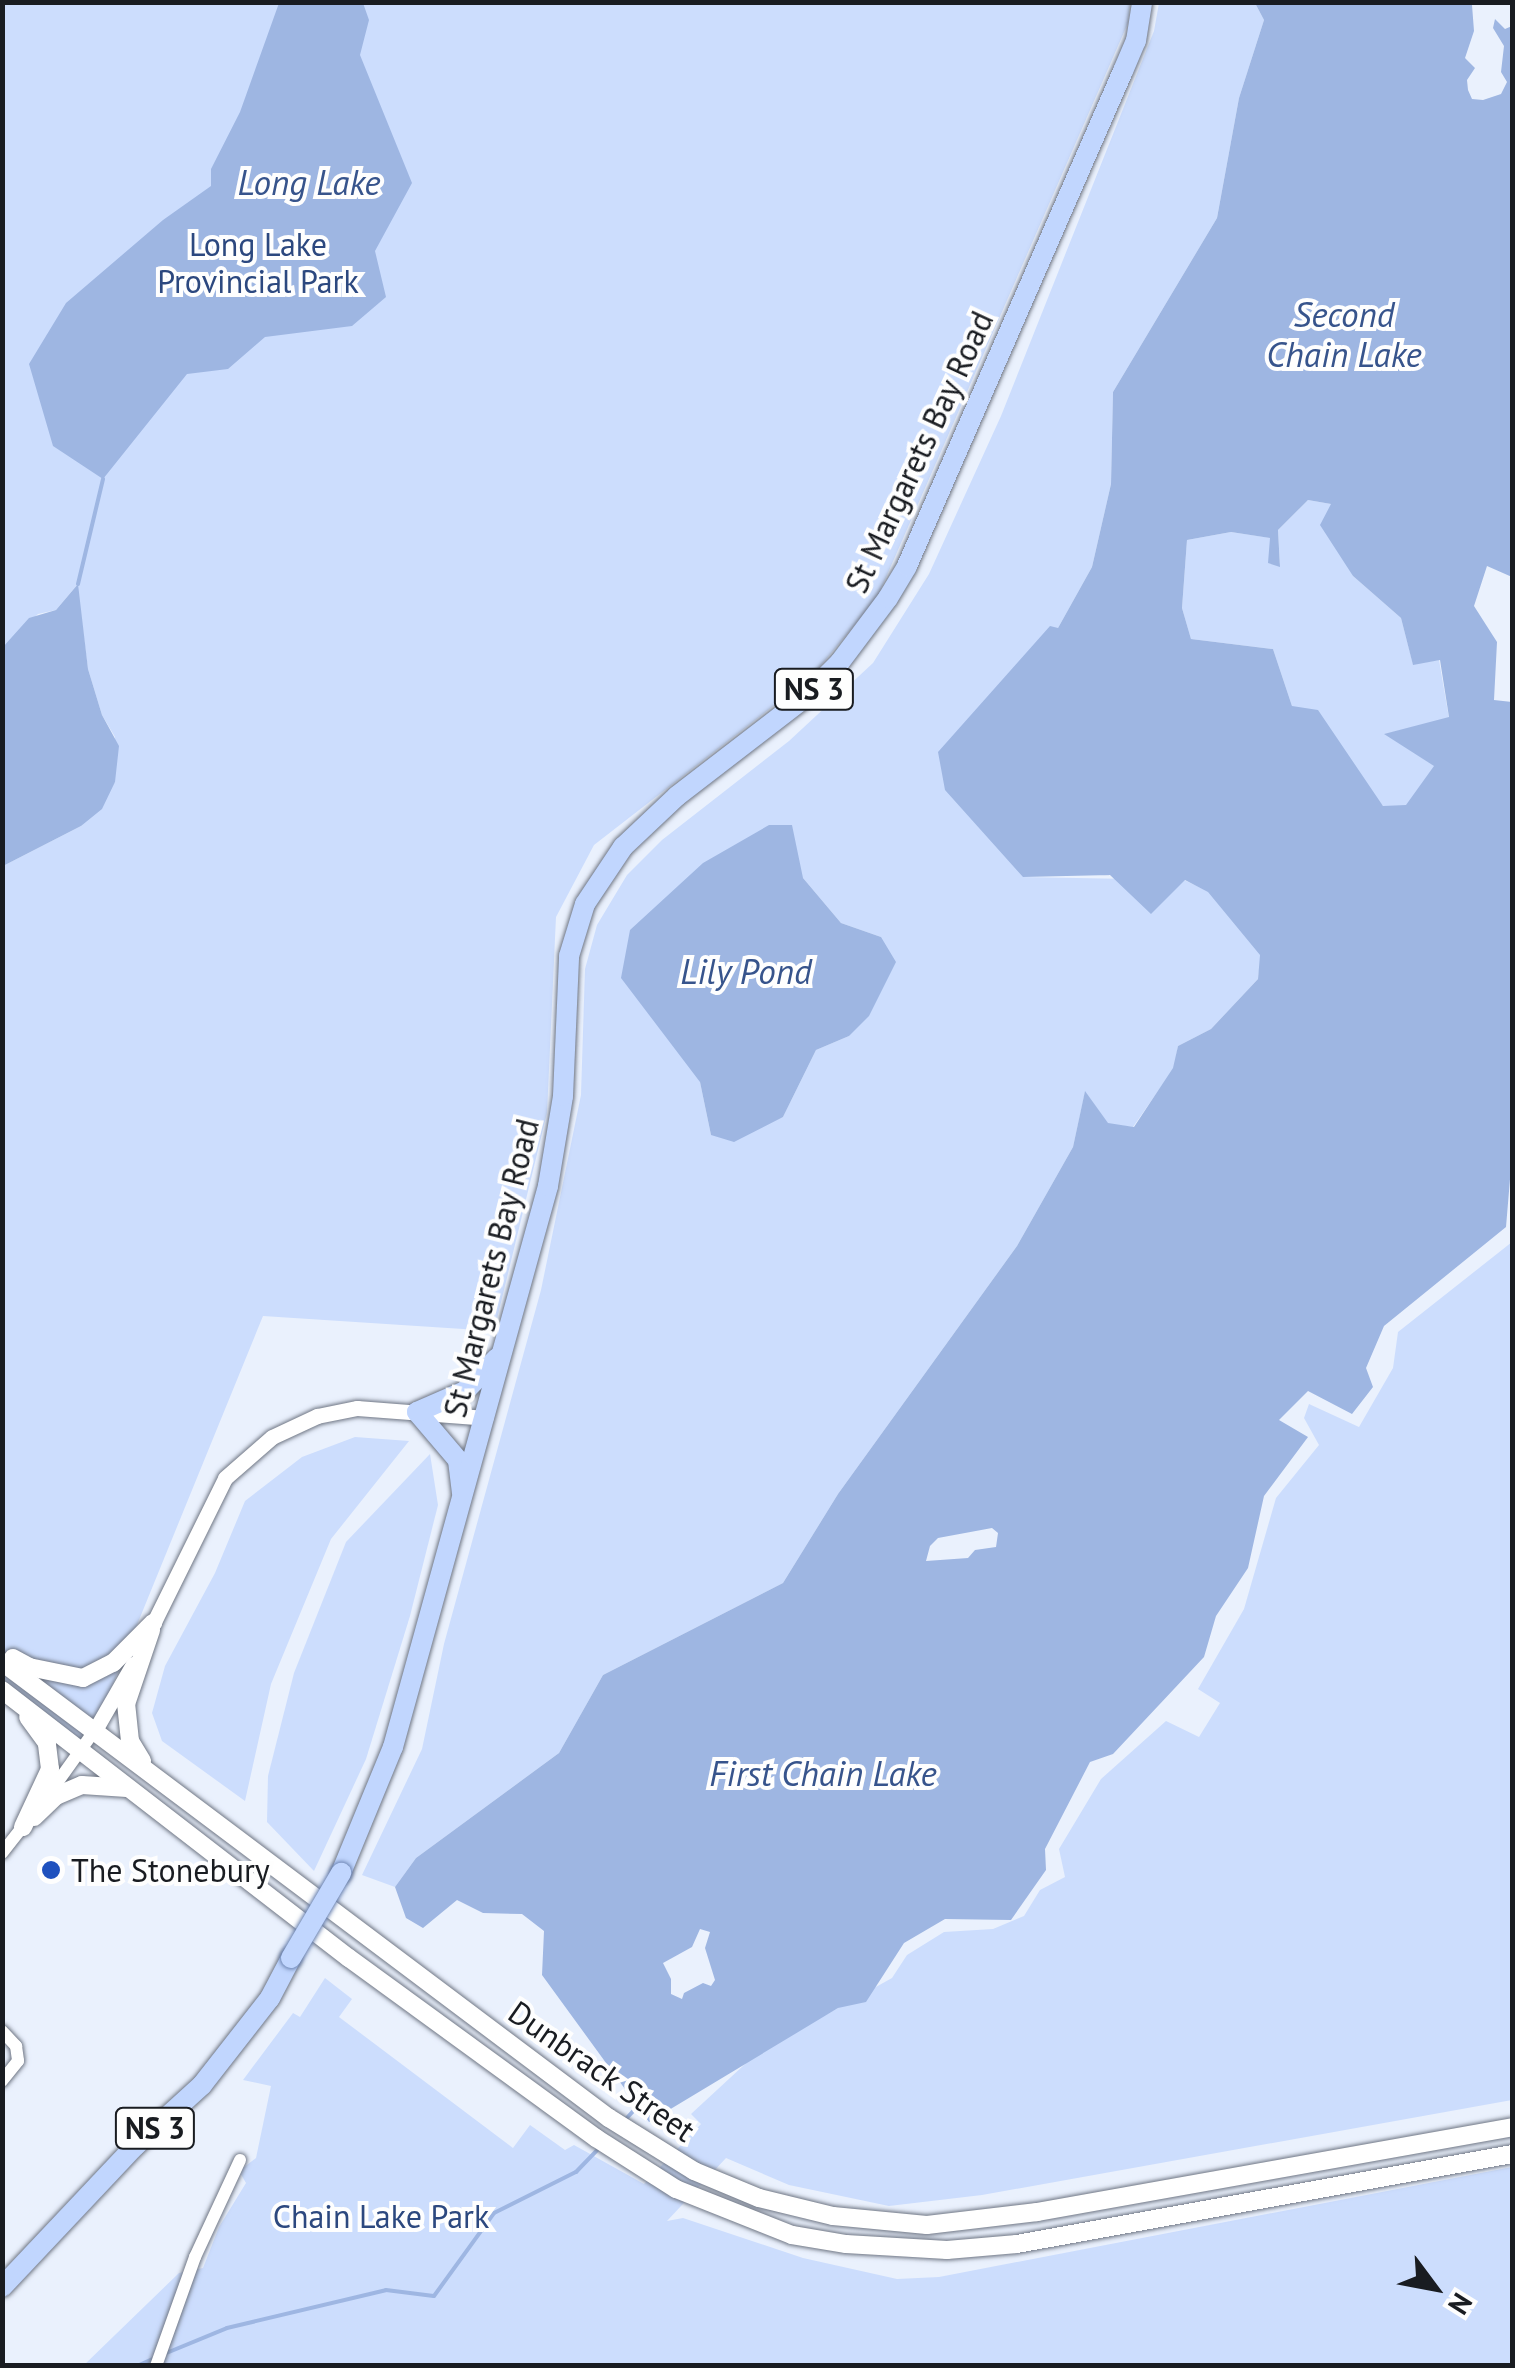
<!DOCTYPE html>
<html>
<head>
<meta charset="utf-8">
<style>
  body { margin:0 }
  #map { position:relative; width:1515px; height:2368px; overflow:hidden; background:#eaf1fd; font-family:"PT Sans",sans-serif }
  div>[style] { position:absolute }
  .green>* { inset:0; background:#ccddfd }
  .water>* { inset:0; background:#9eb6e2 }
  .stream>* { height:4px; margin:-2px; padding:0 2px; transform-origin:2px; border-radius:2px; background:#9eb6e2 }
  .roads { filter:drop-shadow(0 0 2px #6f7684) drop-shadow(0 0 2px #6f7684) }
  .minor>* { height:12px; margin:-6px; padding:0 6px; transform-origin:6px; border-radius:6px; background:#fff }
  .tertiary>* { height:15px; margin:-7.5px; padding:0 7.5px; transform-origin:7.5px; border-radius:7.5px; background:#fff }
  .secondary>* { height:18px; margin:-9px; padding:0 9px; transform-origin:9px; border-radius:9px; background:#fff }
  .primary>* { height:20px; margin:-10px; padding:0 10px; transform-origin:10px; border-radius:10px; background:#c1d6fe }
  .bridges { filter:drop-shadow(0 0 2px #6b83b1) drop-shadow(0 0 2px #6b83b1) }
  .primary-bridge>* { height:20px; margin:-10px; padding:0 10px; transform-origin:10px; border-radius:10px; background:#c1d6fe }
  .dots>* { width:28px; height:28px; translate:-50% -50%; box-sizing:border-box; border:5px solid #fefefe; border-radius:50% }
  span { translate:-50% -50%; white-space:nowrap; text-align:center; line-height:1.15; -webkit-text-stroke:8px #fefefe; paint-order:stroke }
  .shield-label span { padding:2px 8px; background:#fefefe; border:2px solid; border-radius:8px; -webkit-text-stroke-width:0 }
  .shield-label { font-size:30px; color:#191c21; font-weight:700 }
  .park-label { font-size:32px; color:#2c487f }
  .street-label { font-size:32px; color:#191c21 }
  .poi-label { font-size:32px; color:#191c21 }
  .left { translate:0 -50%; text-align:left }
  .water-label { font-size:35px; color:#37548c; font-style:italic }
  .frame { position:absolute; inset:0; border:5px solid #191c21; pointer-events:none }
  .north { position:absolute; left:1385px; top:2238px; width:100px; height:100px; -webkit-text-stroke:8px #fefefe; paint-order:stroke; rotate:122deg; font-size:28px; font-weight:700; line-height:40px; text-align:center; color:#191c21 }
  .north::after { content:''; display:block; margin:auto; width:35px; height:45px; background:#191c21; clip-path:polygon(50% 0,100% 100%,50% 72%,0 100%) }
</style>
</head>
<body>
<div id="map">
  <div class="green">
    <div style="clip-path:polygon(2px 3px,1130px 3px,1128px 23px,877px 598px,812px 676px,594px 845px,556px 917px,547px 1113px,494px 1331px,263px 1316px,88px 1745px,3px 1685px,3px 866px,81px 826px,115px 782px,115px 737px,102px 715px,88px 669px,77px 585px,56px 610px,38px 614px,3px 647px)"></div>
    <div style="clip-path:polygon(evenodd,1159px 3px,1255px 3px,1264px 20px,1239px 98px,1217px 218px,1113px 392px,1111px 484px,1092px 567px,1058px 628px,1023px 877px,1184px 880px,1208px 891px,1261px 955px,1258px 979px,1211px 1029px,1178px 1046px,1174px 1068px,1133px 1127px,1108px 1124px,1085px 1092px,1073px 1147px,1017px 1246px,838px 1494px,783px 1583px,603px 1675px,559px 1753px,416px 1858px,395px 1887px,362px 1875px,422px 1749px,444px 1644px,541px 1290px,581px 1095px,585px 969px,597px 925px,627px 875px,662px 840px,789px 741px,873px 663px,929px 574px,1001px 416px,1154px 31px,1159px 3px,803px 878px,841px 923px,881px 937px,849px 1036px,816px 1050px,783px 1117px,711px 1135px,700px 1082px,803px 878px)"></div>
    <div style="clip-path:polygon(1308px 500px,1331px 504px,1353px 576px,1401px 618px,1413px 664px,1439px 660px,1449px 718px,1386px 734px,1435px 766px,1406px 806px,1383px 806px,1292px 706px,1273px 649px,1191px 639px,1182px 608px,1187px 540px,1231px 532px,1271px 538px,1280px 566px,1278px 530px)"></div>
    <div style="clip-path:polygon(1512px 1242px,1512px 2100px,982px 2195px,889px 2206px,789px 2185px,726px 2158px,667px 2221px,683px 2218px,803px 2258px,897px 2279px,939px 2277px,1512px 2167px,1512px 2365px,83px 2366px,179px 2273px,203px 2268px,219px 2227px,246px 2183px,239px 2171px,256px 2158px,271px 2086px,243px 2080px,293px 2013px,300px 2017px,325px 1978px,352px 1999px,339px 2017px,513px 2148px,530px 2125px,565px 2150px,574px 2145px,644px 2184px,701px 2124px,691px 2114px,757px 2053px,892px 1978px,907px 1955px,944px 1932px,993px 1929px,1024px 1916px,1040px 1890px,1065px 1877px,1059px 1849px,1101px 1779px,1166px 1721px,1199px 1737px,1220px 1703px,1198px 1689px,1244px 1609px,1276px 1498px,1319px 1445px,1304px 1418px,1309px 1404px,1359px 1427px,1393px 1368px,1398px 1332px)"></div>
    <div style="clip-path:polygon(355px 1437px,409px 1441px,331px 1539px,271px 1684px,245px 1801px,162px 1741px,152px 1713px,165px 1666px,215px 1573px,245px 1501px,302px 1457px)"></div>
    <div style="clip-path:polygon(430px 1454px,438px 1505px,410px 1616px,366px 1759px,314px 1871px,267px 1822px,268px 1776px,294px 1673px,346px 1542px)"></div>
  </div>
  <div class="water">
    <div style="clip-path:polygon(279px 3px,363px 3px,369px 20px,360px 55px,412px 183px,375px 251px,386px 297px,352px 326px,265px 337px,228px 369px,187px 374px,103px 479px,53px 446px,29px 364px,66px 303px,163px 220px,211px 186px,211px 169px,240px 112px)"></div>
    <div style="clip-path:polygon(evenodd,1255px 3px,1477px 3px,1472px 5px,1474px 31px,1465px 58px,1475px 68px,1467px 80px,1468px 90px,1472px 99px,1483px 100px,1501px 94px,1507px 82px,1501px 72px,1504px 46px,1493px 28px,1495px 19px,1505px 29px,1512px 26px,1512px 577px,1487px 566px,1474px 606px,1497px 642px,1494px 700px,1512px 702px,1512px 1155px,1506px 1227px,1384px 1326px,1366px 1368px,1373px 1387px,1352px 1414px,1308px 1391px,1279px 1420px,1308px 1437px,1264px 1496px,1248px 1568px,1216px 1616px,1204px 1657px,1113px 1754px,1090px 1762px,1045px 1849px,1046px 1870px,1011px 1920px,945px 1919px,904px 1943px,866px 2002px,838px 2008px,649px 2122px,542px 1975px,544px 1931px,522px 1914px,483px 1913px,457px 1900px,423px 1928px,406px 1918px,395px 1887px,416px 1858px,559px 1753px,603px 1675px,783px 1583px,838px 1494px,1017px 1246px,1073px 1147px,1085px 1091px,1108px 1123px,1134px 1127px,1173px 1068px,1178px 1046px,1211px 1029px,1258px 979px,1260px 955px,1208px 892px,1185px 880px,1151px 914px,1110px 875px,1023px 877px,945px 790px,938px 752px,1050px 626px,1058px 628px,1092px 567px,1111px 484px,1113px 392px,1217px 218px,1239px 98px,1264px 20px,1255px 3px,1308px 500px,1331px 504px,1320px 525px,1353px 576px,1401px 618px,1413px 665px,1440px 660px,1449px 717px,1384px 734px,1434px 766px,1406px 805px,1383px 806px,1318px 710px,1292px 706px,1273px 649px,1191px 639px,1182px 608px,1187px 540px,1231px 532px,1270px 538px,1268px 563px,1280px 567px,1278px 530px,1308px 500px,1255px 3px,992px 1528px,998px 1533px,996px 1547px,975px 1550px,968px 1558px,926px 1561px,930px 1546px,938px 1538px,992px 1528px,1255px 3px,700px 1929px,710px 1932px,705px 1948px,715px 1980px,711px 1986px,703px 1983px,684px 1993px,682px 1999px,671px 1994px,671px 1979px,663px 1963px,692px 1947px,700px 1929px)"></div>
    <div style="clip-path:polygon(78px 584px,88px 669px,102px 715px,119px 746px,115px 782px,102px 809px,81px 826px,3px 866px,3px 647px,29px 618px,56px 610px)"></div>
    <div style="clip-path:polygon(769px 825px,792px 825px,803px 878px,841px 923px,881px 937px,896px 962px,869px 1016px,849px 1036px,816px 1050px,783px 1117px,734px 1142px,711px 1135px,700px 1082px,621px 978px,630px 930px,703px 863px)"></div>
  </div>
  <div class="stream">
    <div style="left:78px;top:584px;width:108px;rotate:-76.6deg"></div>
    <div style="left:624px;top:2121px;width:21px;rotate:-47deg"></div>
    <div style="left:164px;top:2354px;width:68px;rotate:-22.4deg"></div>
    <div style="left:227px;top:2328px;width:163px;rotate:-13.4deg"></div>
    <div style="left:386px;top:2290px;width:48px;rotate:7.1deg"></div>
    <div style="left:434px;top:2296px;width:102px;rotate:-54.1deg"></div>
    <div style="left:494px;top:2213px;width:92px;rotate:-26.6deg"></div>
    <div style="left:576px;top:2172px;width:36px;rotate:-46deg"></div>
    <div style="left:137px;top:2366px;width:20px;rotate:-24deg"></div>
  </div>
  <div class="roads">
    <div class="minor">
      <div style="left:44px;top:1801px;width:87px;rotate:-54.3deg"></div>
      <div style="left:2px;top:1853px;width:42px;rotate:-51.8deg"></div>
      <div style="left:2px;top:2031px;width:21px;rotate:47deg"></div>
      <div style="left:16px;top:2046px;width:15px;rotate:82deg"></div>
      <div style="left:18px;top:2061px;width:26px;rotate:129deg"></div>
      <div style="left:156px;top:2366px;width:116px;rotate:-70.3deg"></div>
      <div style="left:195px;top:2257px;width:107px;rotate:-65.1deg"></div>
    </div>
    <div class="tertiary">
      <div style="left:150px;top:1630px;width:169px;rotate:-63.7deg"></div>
      <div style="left:225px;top:1478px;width:62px;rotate:-41.1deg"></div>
      <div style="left:272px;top:1437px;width:50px;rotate:-25deg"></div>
      <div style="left:317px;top:1416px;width:41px;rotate:-11.3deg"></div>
      <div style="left:357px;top:1408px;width:129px;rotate:4.4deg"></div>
      <div style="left:95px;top:1730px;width:76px;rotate:-60.1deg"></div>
    </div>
    <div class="secondary">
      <div style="left:13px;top:1658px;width:18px;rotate:29deg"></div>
      <div style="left:29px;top:1667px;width:55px;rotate:11.5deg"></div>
      <div style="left:83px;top:1678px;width:34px;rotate:-27deg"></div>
      <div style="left:113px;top:1663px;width:57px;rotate:-45deg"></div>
      <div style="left:2px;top:1662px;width:759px;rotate:36.92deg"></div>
      <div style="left:609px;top:2118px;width:100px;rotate:31.9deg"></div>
      <div style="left:694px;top:2171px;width:70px;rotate:22.6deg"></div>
      <div style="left:759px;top:2198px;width:76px;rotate:13.7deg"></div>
      <div style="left:833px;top:2216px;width:94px;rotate:5.5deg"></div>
      <div style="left:927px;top:2225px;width:111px;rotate:-6.7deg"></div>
      <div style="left:1037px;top:2212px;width:483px;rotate:-10.1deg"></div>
      <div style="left:2px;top:1690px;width:438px;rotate:37.7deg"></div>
      <div style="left:349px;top:1958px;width:306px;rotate:36.1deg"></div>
      <div style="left:596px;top:2138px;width:95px;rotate:32.5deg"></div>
      <div style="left:676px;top:2189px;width:125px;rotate:21.6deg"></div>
      <div style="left:792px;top:2235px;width:55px;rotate:9.5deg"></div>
      <div style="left:846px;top:2244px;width:101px;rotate:3.4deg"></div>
      <div style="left:947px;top:2250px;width:70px;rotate:-4.9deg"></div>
      <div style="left:1017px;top:2244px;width:503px;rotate:-10.3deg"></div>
      <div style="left:142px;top:1761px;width:23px;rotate:-121deg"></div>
      <div style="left:130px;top:1741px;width:37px;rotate:-96deg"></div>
      <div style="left:126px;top:1704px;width:78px;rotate:-71.3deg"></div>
      <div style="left:34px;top:1817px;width:30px;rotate:-44deg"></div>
      <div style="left:56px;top:1796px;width:28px;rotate:-23deg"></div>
      <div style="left:82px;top:1785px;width:45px;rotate:3.8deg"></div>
      <div style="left:23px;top:1827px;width:64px;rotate:-65deg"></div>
      <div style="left:50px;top:1769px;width:26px;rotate:-97deg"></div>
      <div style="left:47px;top:1743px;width:32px;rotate:-126deg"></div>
    </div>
    <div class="primary">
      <div style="left:462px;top:1493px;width:33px;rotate:-97deg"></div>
      <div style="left:458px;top:1460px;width:63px;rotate:-130.5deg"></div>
      <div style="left:417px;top:1412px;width:52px;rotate:-23.6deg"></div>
      <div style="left:465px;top:1391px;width:46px;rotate:-45.9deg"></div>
      <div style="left:341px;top:1873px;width:136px;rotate:-67.6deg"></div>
      <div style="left:393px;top:1747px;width:582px;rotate:-74.55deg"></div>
      <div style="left:548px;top:1186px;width:91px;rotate:-80.5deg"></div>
      <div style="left:563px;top:1096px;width:140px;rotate:-87.5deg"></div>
      <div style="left:569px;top:956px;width:54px;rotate:-72.9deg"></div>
      <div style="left:585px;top:904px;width:69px;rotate:-56.3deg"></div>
      <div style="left:623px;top:847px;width:74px;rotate:-43.4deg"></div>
      <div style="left:677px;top:796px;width:159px;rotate:-37.6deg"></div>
      <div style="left:803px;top:699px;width:52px;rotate:-45deg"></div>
      <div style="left:840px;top:662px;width:80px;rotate:-53.1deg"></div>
      <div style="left:888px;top:598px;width:37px;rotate:-59deg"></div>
      <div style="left:907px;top:566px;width:540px;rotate:-66.43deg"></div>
      <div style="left:1123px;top:71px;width:33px;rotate:-67deg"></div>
      <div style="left:1136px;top:41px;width:39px;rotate:-81deg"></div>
      <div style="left:2px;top:2287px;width:194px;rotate:-46.7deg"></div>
      <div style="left:135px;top:2146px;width:91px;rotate:-42.3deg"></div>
      <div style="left:202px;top:2085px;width:110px;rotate:-52deg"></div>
      <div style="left:270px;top:1998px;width:45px;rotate:-62.3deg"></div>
    </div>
  </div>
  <div class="bridges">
    <div class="primary-bridge">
      <div style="left:291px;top:1958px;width:99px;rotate:-59.5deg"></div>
    </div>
  </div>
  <div class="dots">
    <div style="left:51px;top:1870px;background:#1f51be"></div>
  </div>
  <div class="shield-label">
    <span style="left:814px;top:689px">NS 3</span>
    <span style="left:155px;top:2128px">NS 3</span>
  </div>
  <div class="park-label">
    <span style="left:258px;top:263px">Long Lake<br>Provincial Park</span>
    <span style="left:381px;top:2216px">Chain Lake Park</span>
  </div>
  <div class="street-label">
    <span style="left:919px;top:452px;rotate:-65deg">St Margarets Bay Road</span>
    <span style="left:491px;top:1268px;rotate:-76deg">St Margarets Bay Road</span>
    <span style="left:602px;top:2071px;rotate:35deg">Dunbrack Street</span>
  </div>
  <div class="poi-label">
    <span class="left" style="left:71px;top:1870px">The Stonebury</span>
  </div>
  <div class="water-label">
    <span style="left:309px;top:182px">Long Lake</span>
    <span style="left:1344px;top:334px">Second<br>Chain Lake</span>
    <span style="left:746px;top:971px">Lily Pond</span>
    <span style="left:823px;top:1773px">First Chain Lake</span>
  </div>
  <div class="frame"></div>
  <div class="north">N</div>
</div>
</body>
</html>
